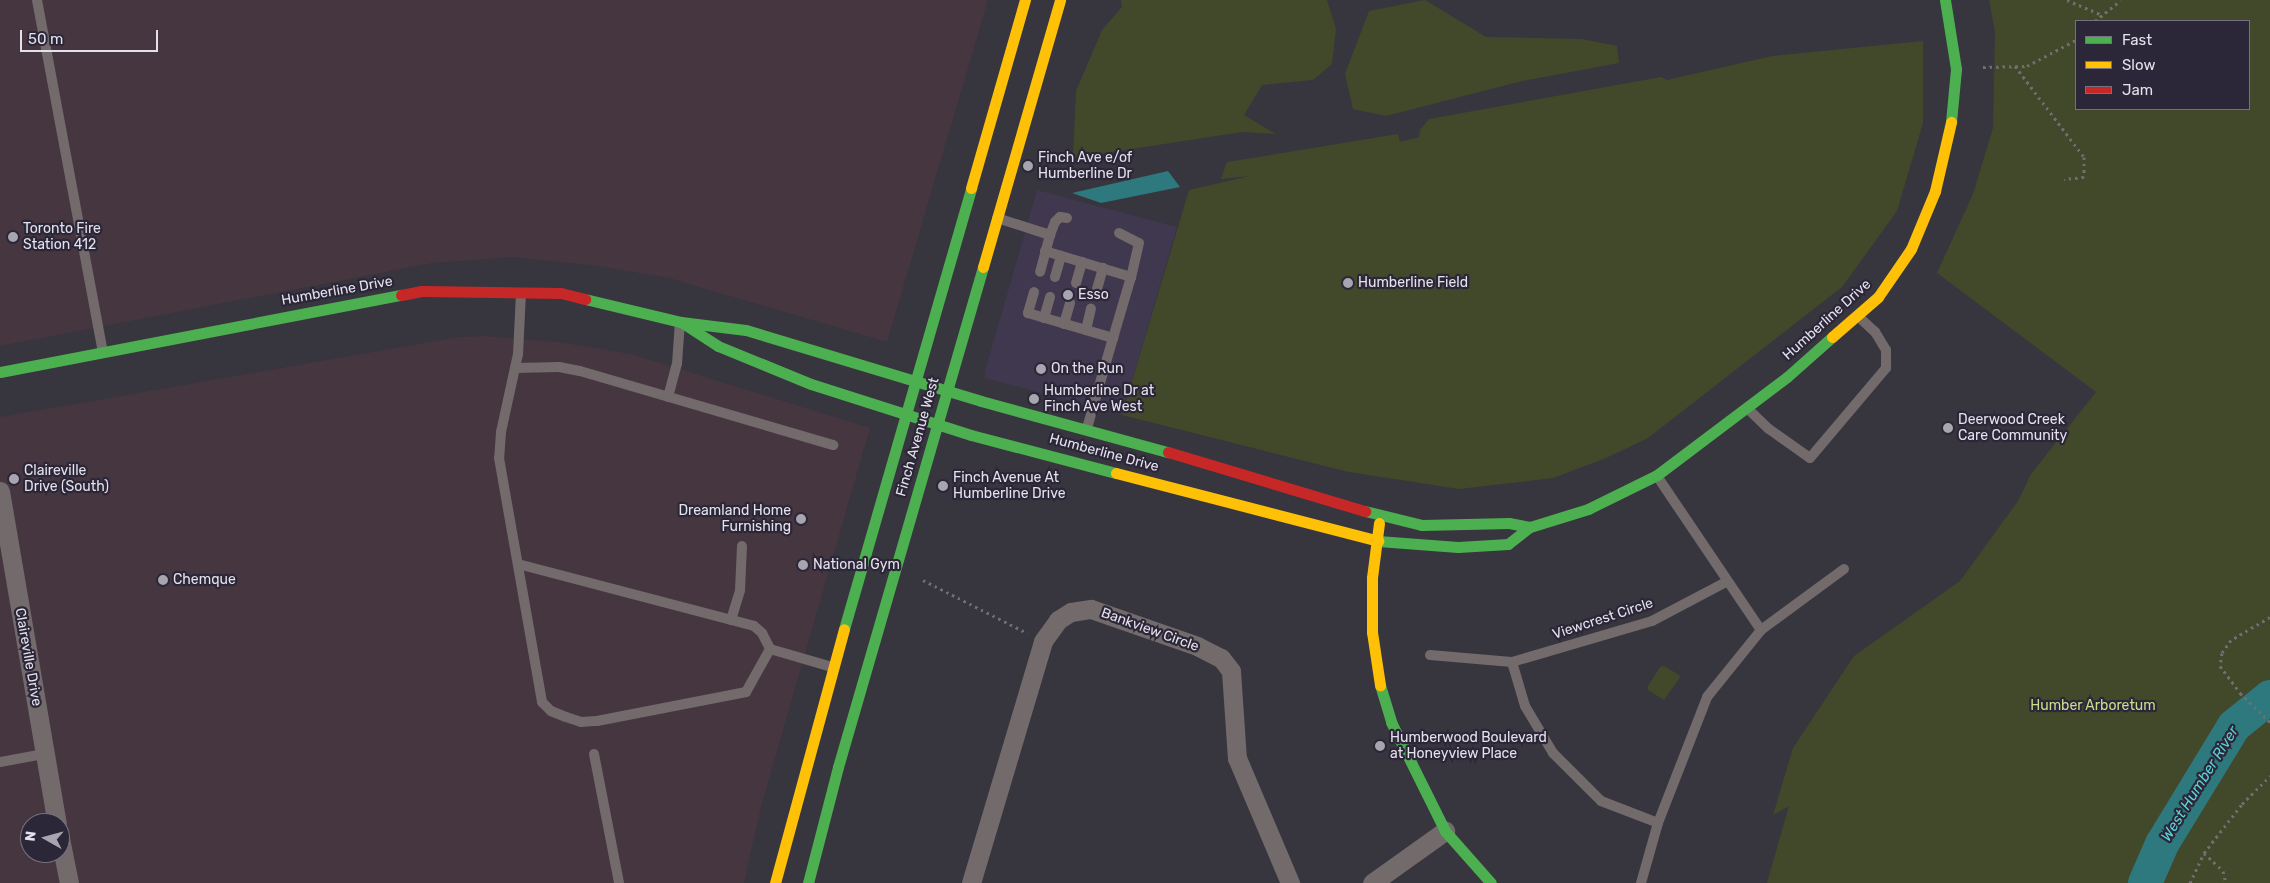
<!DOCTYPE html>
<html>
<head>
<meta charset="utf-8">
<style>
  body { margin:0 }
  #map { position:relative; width:2270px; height:883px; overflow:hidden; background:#37353e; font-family:Rubik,sans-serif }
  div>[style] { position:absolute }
  .built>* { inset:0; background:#3f384e }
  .industrial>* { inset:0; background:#463640 }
  .green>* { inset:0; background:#42492a }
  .water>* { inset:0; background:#2e797e }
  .river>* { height:34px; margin:-17px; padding:0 17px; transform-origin:17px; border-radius:17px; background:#2e797e }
  .path>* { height:3px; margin-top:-1.5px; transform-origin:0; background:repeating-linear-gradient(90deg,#726d70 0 2.5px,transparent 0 6.5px) }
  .lane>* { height:10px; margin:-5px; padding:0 5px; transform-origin:5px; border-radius:5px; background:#726a6b }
  .street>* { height:19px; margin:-9.5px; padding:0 9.5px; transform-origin:9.5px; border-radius:9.5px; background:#726a6b }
  .fast>* { height:11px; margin:-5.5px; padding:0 5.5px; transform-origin:5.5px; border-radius:5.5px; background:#4caf50 }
  .slow>* { height:11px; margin:-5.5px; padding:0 5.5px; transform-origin:5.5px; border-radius:5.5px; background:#ffc107 }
  .jam>* { height:11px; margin:-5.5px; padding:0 5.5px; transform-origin:5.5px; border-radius:5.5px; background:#c62828 }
  .dots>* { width:14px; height:14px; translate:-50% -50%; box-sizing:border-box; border:2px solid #2c2738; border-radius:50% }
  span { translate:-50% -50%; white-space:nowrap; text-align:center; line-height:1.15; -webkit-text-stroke:4.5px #2c2738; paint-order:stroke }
  .poi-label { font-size:14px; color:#e4e1ec }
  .left { translate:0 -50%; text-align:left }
  .right { translate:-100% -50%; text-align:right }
  .street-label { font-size:14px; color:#e4e1ec }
  .park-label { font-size:14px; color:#cadd8b }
  .water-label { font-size:15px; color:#5ad3d9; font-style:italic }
  .legend { position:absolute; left:2075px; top:20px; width:175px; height:90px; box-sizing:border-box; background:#2c2738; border:1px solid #767180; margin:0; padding:6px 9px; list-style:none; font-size:15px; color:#e4e1ec }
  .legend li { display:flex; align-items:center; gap:10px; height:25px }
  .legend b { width:25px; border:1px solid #767180 }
  .north { position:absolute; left:20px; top:813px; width:50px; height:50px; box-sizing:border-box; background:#2c2738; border:1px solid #767180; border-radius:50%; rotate:277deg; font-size:14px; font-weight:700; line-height:20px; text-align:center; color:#e4e1ec }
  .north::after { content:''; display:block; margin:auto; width:18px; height:22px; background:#a7a5af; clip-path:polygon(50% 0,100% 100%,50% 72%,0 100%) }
  .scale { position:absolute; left:20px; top:30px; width:138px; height:22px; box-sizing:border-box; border:2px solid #e4e1ec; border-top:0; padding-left:6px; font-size:15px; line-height:18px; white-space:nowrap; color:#e4e1ec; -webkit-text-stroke:4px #2c2738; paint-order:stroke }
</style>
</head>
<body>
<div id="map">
  <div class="built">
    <div style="clip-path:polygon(1037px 190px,1177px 227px,1122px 415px,985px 378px,985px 371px)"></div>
  </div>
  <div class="industrial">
    <div style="clip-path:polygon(0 0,988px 0,887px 342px,669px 278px,591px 265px,512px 257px,432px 263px,0 346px)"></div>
    <div style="clip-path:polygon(evenodd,484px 336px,559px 342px,631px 354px,870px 428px,762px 803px,744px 883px,0 883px,0 417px,459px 337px,484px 336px,30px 823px,60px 823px,60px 853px,30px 853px,30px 823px)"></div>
  </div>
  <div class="green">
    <div style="clip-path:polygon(1121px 0,1327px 0,1336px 29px,1332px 64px,1313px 80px,1262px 85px,1244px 115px,1276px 134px,1242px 132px,1073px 158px,1076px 91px,1102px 30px,1122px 7px)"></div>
    <div style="clip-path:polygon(1425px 0,1486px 37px,1582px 39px,1617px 46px,1619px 63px,1522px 81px,1386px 116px,1353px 109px,1345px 74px,1369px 11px)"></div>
    <div style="clip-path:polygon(evenodd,1989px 0,2270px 0,2270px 883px,1767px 883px,1789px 806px,1773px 815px,1793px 748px,1854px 656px,1960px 581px,2018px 501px,2031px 474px,2096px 392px,1937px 273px,1973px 194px,1993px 128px,1995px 32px,1989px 0,2076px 21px,2249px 21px,2249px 109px,2076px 109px,2076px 21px)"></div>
    <div style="clip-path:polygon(1923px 41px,1923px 123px,1897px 211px,1842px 287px,1648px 438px,1606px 458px,1553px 478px,1459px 489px,1349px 472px,1122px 415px,1189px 190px,1250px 176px,1221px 179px,1227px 162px,1398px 134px,1400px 142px,1419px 137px,1420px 130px,1429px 119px,1661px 77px,1667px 80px,1772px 56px)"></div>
    <div style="clip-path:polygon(1664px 666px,1681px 676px,1664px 700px,1648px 690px,1648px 686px,1660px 667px)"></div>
  </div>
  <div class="water">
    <div style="clip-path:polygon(1168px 171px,1180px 187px,1101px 203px,1072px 193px)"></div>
  </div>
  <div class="river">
    <div style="left:2145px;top:883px;width:43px;rotate:-66.4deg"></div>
    <div style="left:2162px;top:844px;width:138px;rotate:-58.6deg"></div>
    <div style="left:2234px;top:726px;width:46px;rotate:-38.9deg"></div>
  </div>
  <div class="path">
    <div style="left:2067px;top:0;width:38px;rotate:23deg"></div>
    <div style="left:2095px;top:21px;width:33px;rotate:-39deg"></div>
    <div style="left:2015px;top:66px;width:114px;rotate:52.8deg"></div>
    <div style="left:2084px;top:157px;width:20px;rotate:90deg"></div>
    <div style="left:2084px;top:177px;width:20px;rotate:174deg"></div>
    <div style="left:1983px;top:67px;width:44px;rotate:-1.3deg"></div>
    <div style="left:2027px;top:66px;width:55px;rotate:-28deg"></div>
    <div style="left:923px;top:580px;width:117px;rotate:27deg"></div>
    <div style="left:2270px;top:617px;width:45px;rotate:149.5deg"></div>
    <div style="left:2231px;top:640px;width:16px;rotate:125deg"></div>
    <div style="left:2222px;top:653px;width:13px;rotate:99deg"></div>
    <div style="left:2220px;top:666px;width:34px;rotate:53deg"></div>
    <div style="left:2240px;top:693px;width:42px;rotate:44deg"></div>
    <div style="left:2204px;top:853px;width:26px;rotate:43deg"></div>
    <div style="left:2223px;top:871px;width:12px;rotate:76deg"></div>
    <div style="left:2190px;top:883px;width:33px;rotate:-65deg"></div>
    <div style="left:2204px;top:853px;width:62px;rotate:-52.2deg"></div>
    <div style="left:2242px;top:804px;width:40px;rotate:-45deg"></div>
  </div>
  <div class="lane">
    <div style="left:37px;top:0;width:357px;rotate:79.4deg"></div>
    <div style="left:997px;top:218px;width:56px;rotate:17.8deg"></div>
    <div style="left:1050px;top:235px;width:38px;rotate:105deg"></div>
    <div style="left:1119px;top:233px;width:22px;rotate:27deg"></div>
    <div style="left:1139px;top:243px;width:35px;rotate:103deg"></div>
    <div style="left:1050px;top:235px;width:14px;rotate:-69deg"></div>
    <div style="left:1055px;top:222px;width:7px;rotate:-45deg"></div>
    <div style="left:1060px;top:217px;width:7px;rotate:8deg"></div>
    <div style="left:1045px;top:251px;width:90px;rotate:16.8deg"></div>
    <div style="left:1131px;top:277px;width:64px;rotate:106.4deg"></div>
    <div style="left:1055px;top:277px;width:22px;rotate:-74deg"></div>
    <div style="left:1076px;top:283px;width:22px;rotate:-74deg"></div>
    <div style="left:1097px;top:289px;width:22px;rotate:-74deg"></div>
    <div style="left:1034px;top:292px;width:22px;rotate:106deg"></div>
    <div style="left:1028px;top:313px;width:89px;rotate:16.4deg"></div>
    <div style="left:1113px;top:338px;width:94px;rotate:106.1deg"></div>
    <div style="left:521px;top:293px;width:61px;rotate:92.8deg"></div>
    <div style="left:518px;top:354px;width:80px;rotate:102.3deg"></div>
    <div style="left:501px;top:432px;width:26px;rotate:94deg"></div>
    <div style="left:499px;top:458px;width:248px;rotate:80deg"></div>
    <div style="left:542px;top:702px;width:13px;rotate:45deg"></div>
    <div style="left:551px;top:711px;width:16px;rotate:22deg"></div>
    <div style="left:566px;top:717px;width:16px;rotate:18deg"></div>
    <div style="left:581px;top:722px;width:16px;rotate:-4deg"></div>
    <div style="left:597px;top:721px;width:152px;rotate:-11deg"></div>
    <div style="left:746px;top:692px;width:49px;rotate:-60.8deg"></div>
    <div style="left:1044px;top:318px;width:22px;rotate:-74deg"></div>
    <div style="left:1064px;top:324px;width:22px;rotate:-74deg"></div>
    <div style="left:1086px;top:330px;width:22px;rotate:-77deg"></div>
    <div style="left:515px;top:368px;width:44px;rotate:-1.3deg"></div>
    <div style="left:559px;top:367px;width:21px;rotate:11deg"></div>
    <div style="left:580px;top:371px;width:264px;rotate:16.3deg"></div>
    <div style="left:668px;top:397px;width:34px;rotate:-75deg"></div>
    <div style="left:677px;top:364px;width:39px;rotate:-86deg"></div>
    <div style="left:1748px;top:409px;width:29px;rotate:44deg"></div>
    <div style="left:1769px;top:429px;width:50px;rotate:35.3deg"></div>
    <div style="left:1810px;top:458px;width:118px;rotate:-49.8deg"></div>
    <div style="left:1886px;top:368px;width:18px;rotate:-90deg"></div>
    <div style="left:1886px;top:350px;width:21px;rotate:-121deg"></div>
    <div style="left:1875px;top:332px;width:23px;rotate:-137deg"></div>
    <div style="left:1657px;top:476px;width:186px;rotate:56deg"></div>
    <div style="left:518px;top:564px;width:244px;rotate:14.7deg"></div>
    <div style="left:754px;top:626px;width:11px;rotate:41deg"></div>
    <div style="left:762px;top:633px;width:18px;rotate:63deg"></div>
    <div style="left:770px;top:649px;width:65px;rotate:16.2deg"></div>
    <div style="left:731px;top:620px;width:31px;rotate:-73deg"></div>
    <div style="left:740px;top:590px;width:44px;rotate:-87.4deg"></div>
    <div style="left:1430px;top:655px;width:82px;rotate:4.9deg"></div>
    <div style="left:1512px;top:662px;width:146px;rotate:-16.3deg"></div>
    <div style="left:1652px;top:621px;width:84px;rotate:-27.8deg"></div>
    <div style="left:1512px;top:662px;width:46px;rotate:73.5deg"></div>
    <div style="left:1525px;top:706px;width:55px;rotate:59.2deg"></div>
    <div style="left:1553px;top:753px;width:68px;rotate:45deg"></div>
    <div style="left:1601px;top:801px;width:61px;rotate:21.1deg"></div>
    <div style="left:594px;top:754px;width:131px;rotate:79deg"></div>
    <div style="left:0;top:762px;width:45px;rotate:-10.3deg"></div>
    <div style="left:1641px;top:883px;width:62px;rotate:-74.2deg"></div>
    <div style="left:1658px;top:823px;width:135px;rotate:-68.7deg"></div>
    <div style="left:1707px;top:697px;width:86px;rotate:-51.1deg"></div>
    <div style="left:1761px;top:630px;width:103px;rotate:-36.3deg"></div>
  </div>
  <div class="street">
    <div style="left:0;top:491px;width:337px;rotate:80.3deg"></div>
    <div style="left:60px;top:838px;width:46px;rotate:78.7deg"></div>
    <div style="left:971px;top:883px;width:252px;rotate:-73.4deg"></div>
    <div style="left:1043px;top:641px;width:26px;rotate:-54deg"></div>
    <div style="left:1058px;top:620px;width:15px;rotate:-32deg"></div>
    <div style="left:1071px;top:612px;width:20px;rotate:-9deg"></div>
    <div style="left:1091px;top:609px;width:112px;rotate:19.2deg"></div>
    <div style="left:1197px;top:646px;width:27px;rotate:27deg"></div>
    <div style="left:1221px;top:658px;width:16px;rotate:52deg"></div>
    <div style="left:1231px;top:671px;width:87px;rotate:86.1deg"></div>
    <div style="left:1237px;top:758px;width:136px;rotate:67deg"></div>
    <div style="left:1372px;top:883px;width:90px;rotate:-35.5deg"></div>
  </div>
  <div class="fast">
    <div style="left:1945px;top:0;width:70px;rotate:80.9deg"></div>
    <div style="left:1956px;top:69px;width:53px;rotate:95.4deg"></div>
    <div style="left:585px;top:299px;width:99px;rotate:13.5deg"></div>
    <div style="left:681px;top:322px;width:65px;rotate:7deg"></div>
    <div style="left:746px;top:330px;width:245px;rotate:16.8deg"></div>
    <div style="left:981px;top:401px;width:194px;rotate:15.3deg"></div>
    <div style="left:681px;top:322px;width:44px;rotate:33deg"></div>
    <div style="left:718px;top:346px;width:100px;rotate:22.2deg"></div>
    <div style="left:811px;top:384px;width:168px;rotate:17.7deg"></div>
    <div style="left:971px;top:435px;width:150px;rotate:14.7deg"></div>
    <div style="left:0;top:372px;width:408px;rotate:-10.9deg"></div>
    <div style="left:1365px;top:511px;width:59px;rotate:13.8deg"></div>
    <div style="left:1422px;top:525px;width:87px;rotate:-1.3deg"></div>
    <div style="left:1509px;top:523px;width:21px;rotate:11deg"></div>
    <div style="left:1378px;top:541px;width:80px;rotate:4.3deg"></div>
    <div style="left:1458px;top:547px;width:50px;rotate:-3.4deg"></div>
    <div style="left:1508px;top:544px;width:28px;rotate:-38deg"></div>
    <div style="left:1530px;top:527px;width:61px;rotate:-17.2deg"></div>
    <div style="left:1588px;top:509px;width:77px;rotate:-26.2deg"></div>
    <div style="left:1657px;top:475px;width:163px;rotate:-37deg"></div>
    <div style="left:1787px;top:377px;width:60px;rotate:-41.6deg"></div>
    <div style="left:844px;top:629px;width:459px;rotate:-73.9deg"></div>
    <div style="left:1380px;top:685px;width:39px;rotate:73deg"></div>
    <div style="left:1391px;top:722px;width:122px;rotate:63.6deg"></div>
    <div style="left:1445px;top:831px;width:69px;rotate:48.5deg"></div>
    <div style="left:808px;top:883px;width:120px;rotate:-75.5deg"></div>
    <div style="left:838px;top:767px;width:521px;rotate:-73.83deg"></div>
  </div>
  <div class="slow">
    <div style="left:971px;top:188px;width:196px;rotate:-74deg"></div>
    <div style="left:983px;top:267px;width:278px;rotate:-73.9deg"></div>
    <div style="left:1832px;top:337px;width:61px;rotate:-41deg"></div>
    <div style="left:1878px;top:297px;width:58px;rotate:-55.5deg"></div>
    <div style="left:1911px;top:249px;width:63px;rotate:-67.5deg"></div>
    <div style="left:1935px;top:191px;width:71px;rotate:-76.9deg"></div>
    <div style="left:1116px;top:473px;width:271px;rotate:14.5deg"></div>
    <div style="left:1379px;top:523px;width:55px;rotate:97.3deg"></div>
    <div style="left:1372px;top:578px;width:54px;rotate:90deg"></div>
    <div style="left:1372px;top:632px;width:54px;rotate:81.4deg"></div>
    <div style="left:775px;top:883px;width:263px;rotate:-74.8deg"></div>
  </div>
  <div class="jam">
    <div style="left:401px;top:295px;width:21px;rotate:-11deg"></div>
    <div style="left:422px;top:291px;width:139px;rotate:0.8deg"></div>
    <div style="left:561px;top:293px;width:25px;rotate:14deg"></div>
    <div style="left:1168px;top:452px;width:206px;rotate:16.7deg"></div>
  </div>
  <div class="dots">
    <div style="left:1028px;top:166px;background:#a7a5af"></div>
    <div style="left:13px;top:237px;background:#a7a5af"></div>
    <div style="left:1348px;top:283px;background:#a7a5af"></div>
    <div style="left:1068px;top:295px;background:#a7a5af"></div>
    <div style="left:1041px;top:369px;background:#a7a5af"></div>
    <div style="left:1034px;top:399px;background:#a7a5af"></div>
    <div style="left:1948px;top:428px;background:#a7a5af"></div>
    <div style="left:14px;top:479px;background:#a7a5af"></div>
    <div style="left:943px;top:486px;background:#a7a5af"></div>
    <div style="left:801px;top:519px;background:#a7a5af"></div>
    <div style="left:803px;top:565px;background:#a7a5af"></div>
    <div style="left:163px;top:580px;background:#a7a5af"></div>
    <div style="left:1380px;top:746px;background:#a7a5af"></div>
  </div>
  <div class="poi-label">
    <span class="left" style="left:1038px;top:166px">Finch Ave e/of<br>Humberline Dr</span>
    <span class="left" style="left:23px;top:237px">Toronto Fire<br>Station 412</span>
    <span class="left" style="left:1358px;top:283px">Humberline Field</span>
    <span class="left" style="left:1078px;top:295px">Esso</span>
    <span class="left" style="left:1051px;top:369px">On the Run</span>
    <span class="left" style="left:1044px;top:399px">Humberline Dr at<br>Finch Ave West</span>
    <span class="left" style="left:1958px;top:428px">Deerwood Creek<br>Care Community</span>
    <span class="left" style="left:24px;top:479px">Claireville<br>Drive (South)</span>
    <span class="left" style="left:953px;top:486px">Finch Avenue At<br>Humberline Drive</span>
    <span class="right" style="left:791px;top:519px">Dreamland Home<br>Furnishing</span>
    <span class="left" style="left:813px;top:565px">National Gym</span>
    <span class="left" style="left:173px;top:580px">Chemque</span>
    <span class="left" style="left:1390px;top:746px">Humberwood Boulevard<br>at Honeyview Place</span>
  </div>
  <div class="street-label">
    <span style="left:337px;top:291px;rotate:-10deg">Humberline Drive</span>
    <span style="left:1827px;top:320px;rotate:-42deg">Humberline Drive</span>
    <span style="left:918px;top:437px;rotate:-74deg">Finch Avenue West</span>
    <span style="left:1104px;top:453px;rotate:15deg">Humberline Drive</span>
    <span style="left:1603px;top:619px;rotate:-18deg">Viewcrest Circle</span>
    <span style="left:1150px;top:630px;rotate:20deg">Bankview Circle</span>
    <span style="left:28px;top:657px;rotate:80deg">Claireville Drive</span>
  </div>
  <div class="park-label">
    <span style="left:2093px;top:706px">Humber Arboretum</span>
  </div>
  <div class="water-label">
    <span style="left:2200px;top:784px;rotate:-58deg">West Humber River</span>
  </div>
  <ul class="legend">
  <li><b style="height:6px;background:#4caf50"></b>Fast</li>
  <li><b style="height:6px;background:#ffc107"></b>Slow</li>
  <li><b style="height:6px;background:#c62828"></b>Jam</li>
  </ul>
  <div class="north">N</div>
  <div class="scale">50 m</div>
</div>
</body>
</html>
